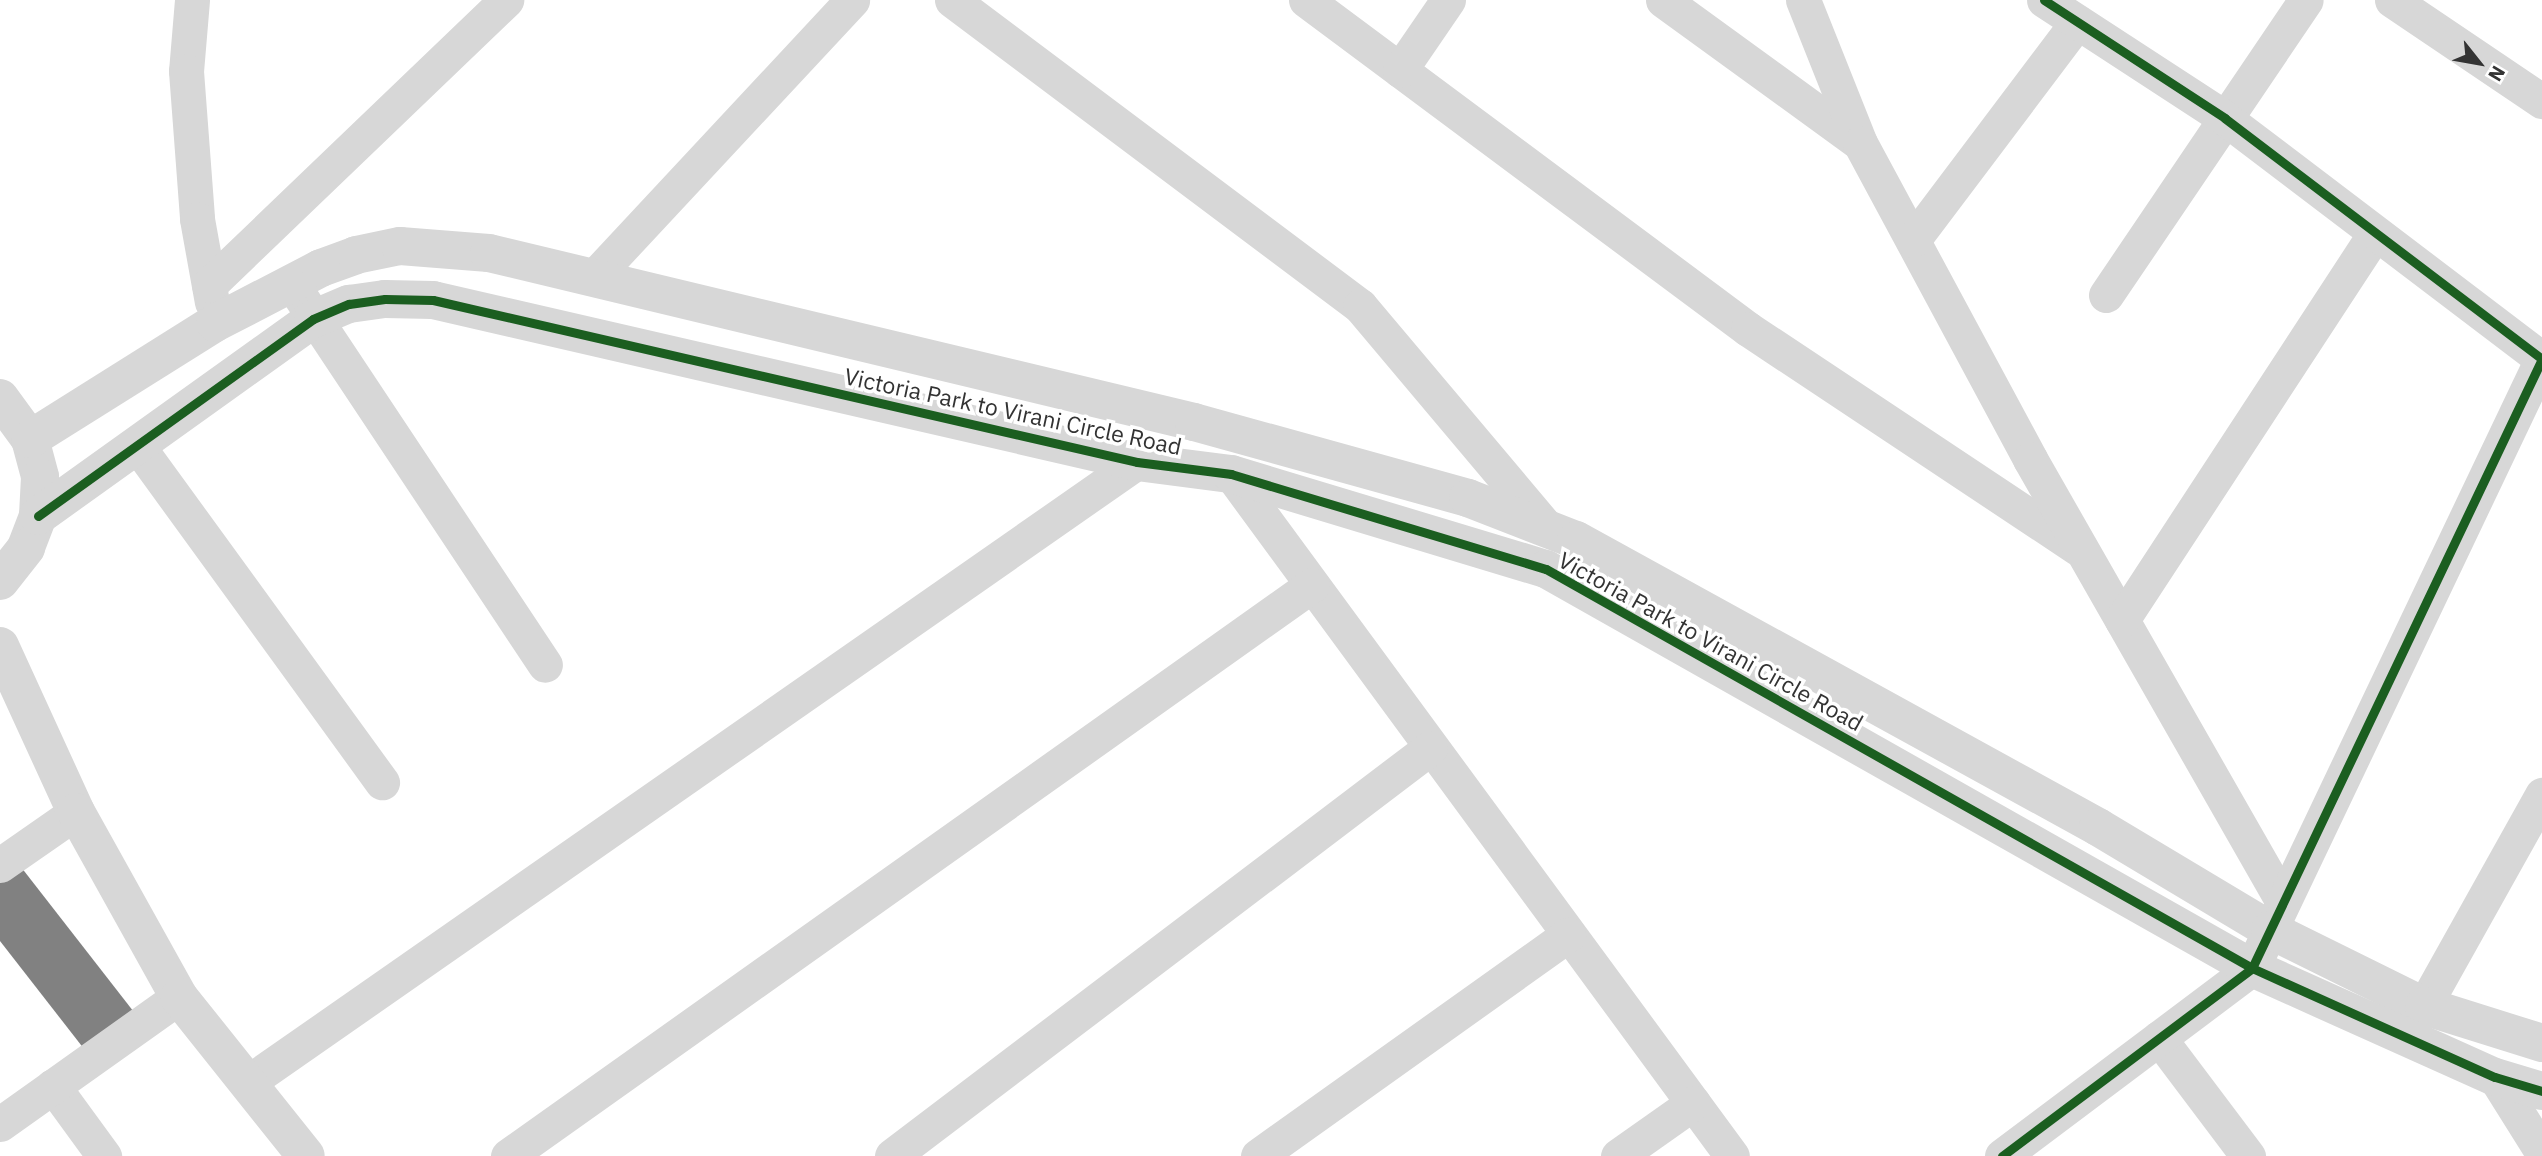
<!DOCTYPE html>
<html>
<head>
<meta charset="utf-8">
<style>
  body { margin:0 }
  #map { position:relative; width:2542px; height:1156px; overflow:hidden; background:#fff; font-family:"IBM Plex Sans",sans-serif }
  div>[style] { position:absolute }
  .building>* { inset:0; background:#818181 }
  .minor>* { height:35px; margin:-17.5px; padding:0 17.5px; transform-origin:17.5px; border-radius:17.5px; background:#d7d7d7 }
  .tertiary>* { height:38px; margin:-19px; padding:0 19px; transform-origin:19px; border-radius:19px; background:#d7d7d7 }
  .cycleway>* { height:9px; margin:-4.5px; padding:0 4.5px; transform-origin:4.5px; border-radius:4.5px; background:#1b5e20 }
  span { translate:-50% -50%; white-space:nowrap; text-align:center; line-height:1.15; -webkit-text-stroke:7px #fff; paint-order:stroke }
  .street-label { font-size:23px; color:#333 }
  .north { position:absolute; left:2444px; top:28px; width:70px; height:70px; -webkit-text-stroke:5px #fff; paint-order:stroke; rotate:121deg; font-size:19px; font-weight:700; line-height:28px; text-align:center; color:#333 }
  .north::after { content:''; display:block; margin:auto; width:24px; height:32px; background:#333; clip-path:polygon(50% 0,100% 100%,50% 72%,0 100%) }
</style>
</head>
<body>
<div id="map">
  <div class="building">
    <div style="clip-path:polygon(21px 867px,137px 1016px,88px 1054px,0 941px,0 883px)"></div>
  </div>
  <div class="minor">
    <div style="left:192px;top:0;width:71px;rotate:94.8deg"></div>
    <div style="left:186px;top:71px;width:148px;rotate:85.7deg"></div>
    <div style="left:197px;top:219px;width:84px;rotate:79.8deg"></div>
    <div style="left:952px;top:0;width:510px;rotate:36.87deg"></div>
    <div style="left:1360px;top:306px;width:289px;rotate:49.9deg"></div>
    <div style="left:1306px;top:0;width:551px;rotate:36.66deg"></div>
    <div style="left:1748px;top:329px;width:396px;rotate:33.6deg"></div>
    <div style="left:1663px;top:0;width:243px;rotate:36deg"></div>
    <div style="left:1803px;top:0;width:154px;rotate:68.3deg"></div>
    <div style="left:1860px;top:143px;width:359px;rotate:61.7deg"></div>
    <div style="left:2030px;top:459px;width:510px;rotate:60.27deg"></div>
    <div style="left:2392px;top:0;width:181px;rotate:34deg"></div>
    <div style="left:1400px;top:70px;width:85px;rotate:-55.6deg"></div>
    <div style="left:1913px;top:240px;width:273px;rotate:-53deg"></div>
    <div style="left:593px;top:278px;width:380px;rotate:-47deg"></div>
    <div style="left:292px;top:284px;width:457px;rotate:56.4deg"></div>
    <div style="left:209px;top:285px;width:412px;rotate:-43.8deg"></div>
    <div style="left:2106px;top:295px;width:356px;rotate:-55.9deg"></div>
    <div style="left:137px;top:445px;width:417px;rotate:54deg"></div>
    <div style="left:1231px;top:474px;width:846px;rotate:53.7deg"></div>
    <div style="left:2122px;top:620px;width:462px;rotate:-56.8deg"></div>
    <div style="left:0;top:865px;width:93px;rotate:-34.9deg"></div>
    <div style="left:2424px;top:1006px;width:242px;rotate:-60.8deg"></div>
    <div style="left:2159px;top:1038px;width:148px;rotate:53deg"></div>
    <div style="left:2495px;top:1077px;width:89px;rotate:57.9deg"></div>
    <div style="left:247px;top:1083px;width:1085px;rotate:-34.91deg"></div>
    <div style="left:53px;top:1086px;width:87px;rotate:53.9deg"></div>
    <div style="left:0;top:1124px;width:219px;rotate:-35.4deg"></div>
    <div style="left:508px;top:1156px;width:986px;rotate:-35.38deg"></div>
    <div style="left:892px;top:1156px;width:675px;rotate:-37.18deg"></div>
    <div style="left:1258px;top:1156px;width:381px;rotate:-35.5deg"></div>
    <div style="left:1618px;top:1156px;width:92px;rotate:-35.2deg"></div>
    <div style="left:2002px;top:1156px;width:313px;rotate:-36.9deg"></div>
    <div style="left:2252px;top:968px;width:675px;rotate:-64.54deg"></div>
    <div style="left:2542px;top:359px;width:398px;rotate:-142.8deg"></div>
    <div style="left:2225px;top:118px;width:216px;rotate:-146.9deg"></div>
  </div>
  <div class="tertiary">
    <div style="left:0;top:398px;width:51px;rotate:53.8deg"></div>
    <div style="left:30px;top:439px;width:39px;rotate:75deg"></div>
    <div style="left:40px;top:477px;width:39px;rotate:93deg"></div>
    <div style="left:38px;top:516px;width:34px;rotate:111deg"></div>
    <div style="left:26px;top:548px;width:42px;rotate:128.2deg"></div>
    <div style="left:30px;top:439px;width:218px;rotate:-32.1deg"></div>
    <div style="left:215px;top:323px;width:119px;rotate:-27.4deg"></div>
    <div style="left:321px;top:268px;width:37px;rotate:-20deg"></div>
    <div style="left:356px;top:255px;width:45px;rotate:-11.6deg"></div>
    <div style="left:400px;top:246px;width:89px;rotate:4.5deg"></div>
    <div style="left:489px;top:253px;width:725px;rotate:13.48deg"></div>
    <div style="left:1194px;top:422px;width:284px;rotate:15.5deg"></div>
    <div style="left:1468px;top:498px;width:116px;rotate:21.3deg"></div>
    <div style="left:1576px;top:540px;width:596px;rotate:28.8deg"></div>
    <div style="left:2098px;top:827px;width:200px;rotate:30.9deg"></div>
    <div style="left:2270px;top:930px;width:172px;rotate:26.3deg"></div>
    <div style="left:2424px;top:1006px;width:124px;rotate:17.4deg"></div>
    <div style="left:38px;top:516px;width:338px;rotate:-35.6deg"></div>
    <div style="left:313px;top:319px;width:39px;rotate:-23deg"></div>
    <div style="left:349px;top:304px;width:36px;rotate:-8deg"></div>
    <div style="left:385px;top:299px;width:48px;rotate:1.2deg"></div>
    <div style="left:433px;top:300px;width:722px;rotate:12.96deg"></div>
    <div style="left:1137px;top:462px;width:95px;rotate:7.3deg"></div>
    <div style="left:1231px;top:474px;width:329px;rotate:16.8deg"></div>
    <div style="left:1546px;top:569px;width:811px;rotate:29.47deg"></div>
    <div style="left:2252px;top:968px;width:266px;rotate:24.2deg"></div>
    <div style="left:2495px;top:1077px;width:49px;rotate:16.6deg"></div>
    <div style="left:0;top:646px;width:183px;rotate:65.4deg"></div>
    <div style="left:76px;top:812px;width:212px;rotate:60.9deg"></div>
    <div style="left:179px;top:997px;width:203px;rotate:51.4deg"></div>
  </div>
  <div class="cycleway">
    <div style="left:38px;top:516px;width:338px;rotate:-35.6deg"></div>
    <div style="left:313px;top:319px;width:39px;rotate:-23deg"></div>
    <div style="left:349px;top:304px;width:36px;rotate:-8deg"></div>
    <div style="left:385px;top:299px;width:48px;rotate:1.2deg"></div>
    <div style="left:433px;top:300px;width:722px;rotate:12.96deg"></div>
    <div style="left:1137px;top:462px;width:95px;rotate:7.3deg"></div>
    <div style="left:1231px;top:474px;width:329px;rotate:16.8deg"></div>
    <div style="left:1546px;top:569px;width:811px;rotate:29.47deg"></div>
    <div style="left:2252px;top:968px;width:266px;rotate:24.2deg"></div>
    <div style="left:2495px;top:1077px;width:49px;rotate:16.6deg"></div>
    <div style="left:2002px;top:1156px;width:313px;rotate:-36.9deg"></div>
    <div style="left:2252px;top:968px;width:675px;rotate:-64.54deg"></div>
    <div style="left:2542px;top:359px;width:398px;rotate:-142.8deg"></div>
    <div style="left:2225px;top:118px;width:216px;rotate:-146.9deg"></div>
  </div>
  <div class="street-label">
    <span style="left:1013px;top:411px;rotate:12deg">Victoria Park to Virani Circle Road</span>
    <span style="left:1711px;top:641px;rotate:29deg">Victoria Park to Virani Circle Road</span>
  </div>
  <div class="north">N</div>
</div>
</body>
</html>
